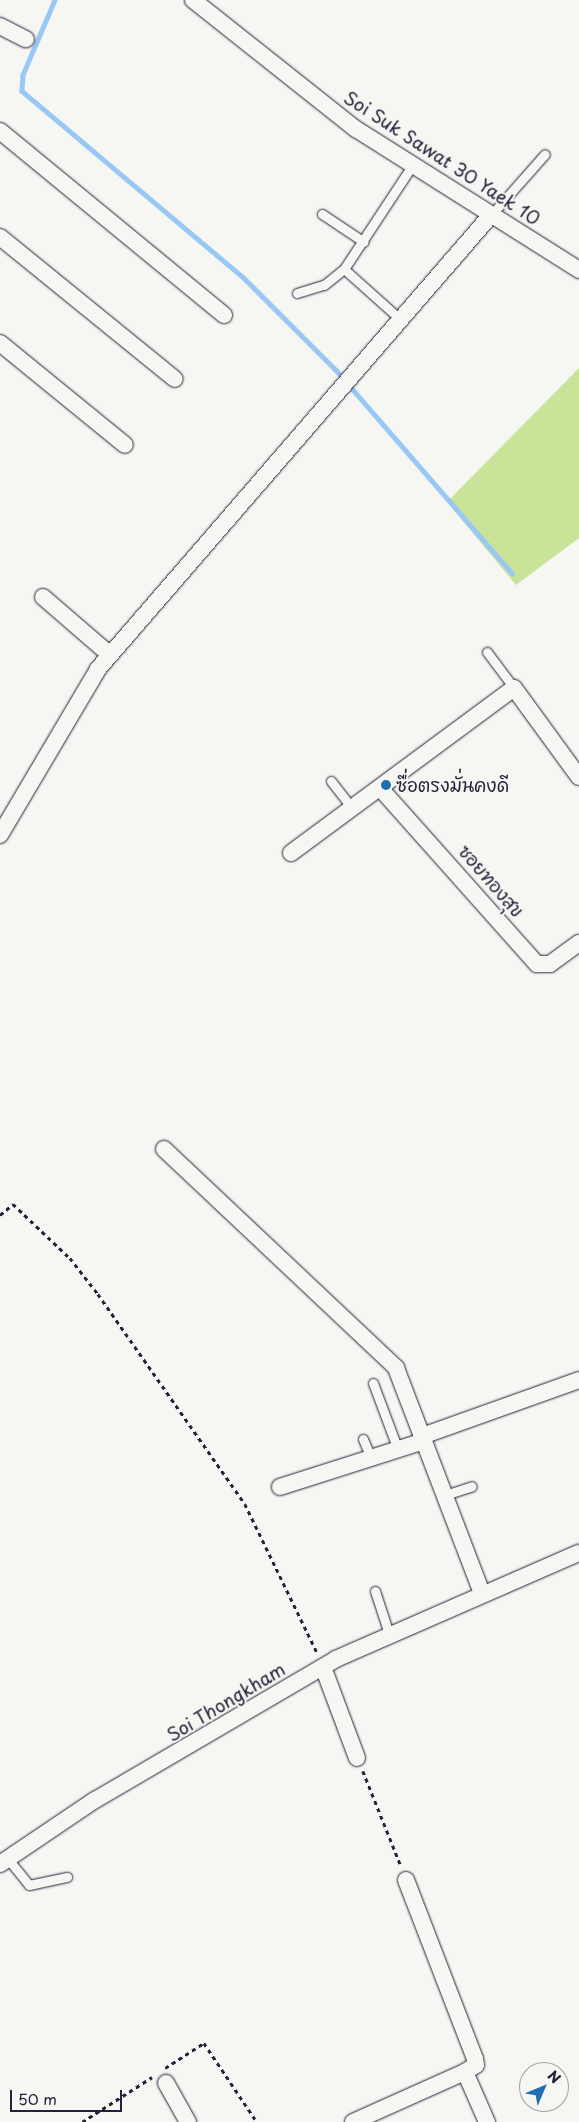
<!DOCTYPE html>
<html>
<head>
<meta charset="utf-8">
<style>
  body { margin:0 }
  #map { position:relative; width:579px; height:2122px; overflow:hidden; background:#f6f6f2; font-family:"Playpen Sans","Playpen Sans Thai",sans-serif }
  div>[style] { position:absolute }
  .green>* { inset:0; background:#c9e399 }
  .stream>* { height:4.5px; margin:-2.25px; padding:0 2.25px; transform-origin:2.25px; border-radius:2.25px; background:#99c8f5 }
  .path>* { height:2.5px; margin-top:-1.25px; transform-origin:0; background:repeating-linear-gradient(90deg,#22223b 0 4px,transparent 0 8px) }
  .roads { filter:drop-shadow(0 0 1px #22223b) drop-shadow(0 0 1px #22223b) }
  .service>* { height:9px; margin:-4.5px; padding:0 4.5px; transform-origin:4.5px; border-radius:4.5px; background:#f6f6f2 }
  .minor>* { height:16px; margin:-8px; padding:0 8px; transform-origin:8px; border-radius:8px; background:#f6f6f2 }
  .dots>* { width:14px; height:14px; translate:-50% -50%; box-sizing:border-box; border:2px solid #f6f6f2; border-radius:50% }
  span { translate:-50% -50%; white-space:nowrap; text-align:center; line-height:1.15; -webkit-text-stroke:4px #f6f6f2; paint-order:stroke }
  .street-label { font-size:18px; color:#22223b }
  .poi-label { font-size:18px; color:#22223b }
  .left { translate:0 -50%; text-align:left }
  .north { position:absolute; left:519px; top:2062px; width:50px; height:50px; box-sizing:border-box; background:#f6f6f2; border:1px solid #a1a1a9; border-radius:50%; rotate:45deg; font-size:14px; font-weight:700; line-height:20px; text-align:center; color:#22223b }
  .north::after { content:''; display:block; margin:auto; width:18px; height:22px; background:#1f6fb2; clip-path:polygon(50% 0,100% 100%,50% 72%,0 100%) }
  .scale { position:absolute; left:10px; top:2090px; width:112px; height:22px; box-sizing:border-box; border:2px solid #22223b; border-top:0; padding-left:6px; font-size:15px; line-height:18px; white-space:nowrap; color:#22223b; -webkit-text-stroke:4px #f6f6f2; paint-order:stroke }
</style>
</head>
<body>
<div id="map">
  <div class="green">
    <div style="clip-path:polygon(579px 368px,579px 538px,516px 585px,447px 502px)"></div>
  </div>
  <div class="stream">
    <div style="left:55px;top:0;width:82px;rotate:113.1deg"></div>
    <div style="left:23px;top:75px;width:16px;rotate:94deg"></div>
    <div style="left:22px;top:91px;width:290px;rotate:40.1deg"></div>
    <div style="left:244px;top:278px;width:130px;rotate:45deg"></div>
    <div style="left:336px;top:370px;width:269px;rotate:49.1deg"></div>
  </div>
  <div class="path">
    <div style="left:0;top:1215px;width:17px;rotate:-40deg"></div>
    <div style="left:13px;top:1204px;width:79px;rotate:43.5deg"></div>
    <div style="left:70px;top:1258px;width:46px;rotate:52.1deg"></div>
    <div style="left:98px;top:1294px;width:256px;rotate:55deg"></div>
    <div style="left:245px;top:1504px;width:165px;rotate:64.1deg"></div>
    <div style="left:363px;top:1771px;width:102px;rotate:68.2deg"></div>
    <div style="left:165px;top:2068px;width:46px;rotate:-32.7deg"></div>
    <div style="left:204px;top:2043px;width:95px;rotate:56.1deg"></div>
    <div style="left:82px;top:2122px;width:83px;rotate:-32.7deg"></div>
  </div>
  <div class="roads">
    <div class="service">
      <div style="left:322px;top:214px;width:50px;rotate:33.7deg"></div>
      <div style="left:491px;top:215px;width:81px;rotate:-48.5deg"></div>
      <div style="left:344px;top:269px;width:75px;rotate:41.8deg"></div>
      <div style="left:297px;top:293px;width:28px;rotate:-17deg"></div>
      <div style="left:324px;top:285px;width:26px;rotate:-39deg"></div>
      <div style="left:344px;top:269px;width:123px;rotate:-56.6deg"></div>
      <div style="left:487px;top:652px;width:45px;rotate:53.1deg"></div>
      <div style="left:331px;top:781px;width:33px;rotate:52deg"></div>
      <div style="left:373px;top:1383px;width:72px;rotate:69.5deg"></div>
      <div style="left:363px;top:1439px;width:23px;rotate:67deg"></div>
      <div style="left:445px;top:1495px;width:28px;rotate:-18deg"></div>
      <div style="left:375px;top:1591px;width:48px;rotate:71.9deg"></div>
      <div style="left:8px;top:1859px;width:33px;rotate:51deg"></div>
      <div style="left:29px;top:1885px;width:39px;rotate:-12deg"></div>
    </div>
    <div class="minor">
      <div style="left:193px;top:0;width:208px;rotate:38.4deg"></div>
      <div style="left:356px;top:129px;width:264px;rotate:32.3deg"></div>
      <div style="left:0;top:26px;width:29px;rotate:27deg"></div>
      <div style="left:0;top:131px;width:290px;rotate:39.4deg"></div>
      <div style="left:0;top:237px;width:225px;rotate:39.1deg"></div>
      <div style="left:0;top:343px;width:161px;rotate:39.2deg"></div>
      <div style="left:43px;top:597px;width:87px;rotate:40.8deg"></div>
      <div style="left:380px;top:788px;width:236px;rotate:48.3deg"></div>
      <div style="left:537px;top:964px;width:13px"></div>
      <div style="left:550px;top:964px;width:36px;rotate:-36deg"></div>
      <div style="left:0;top:835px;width:193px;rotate:-59.4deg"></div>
      <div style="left:98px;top:669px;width:600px;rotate:-49.12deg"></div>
      <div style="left:291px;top:853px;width:277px;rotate:-36.5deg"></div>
      <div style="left:514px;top:688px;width:110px;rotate:53.9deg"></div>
      <div style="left:164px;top:1149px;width:319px;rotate:43.3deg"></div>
      <div style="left:396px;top:1368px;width:241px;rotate:69.1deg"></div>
      <div style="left:422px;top:1436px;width:167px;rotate:-19.6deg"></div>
      <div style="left:280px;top:1487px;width:151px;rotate:-17.7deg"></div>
      <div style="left:323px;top:1667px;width:97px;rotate:69.5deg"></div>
      <div style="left:0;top:1864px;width:115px;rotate:-34deg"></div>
      <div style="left:95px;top:1800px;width:279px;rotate:-30.3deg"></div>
      <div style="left:336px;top:1659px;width:265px;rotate:-23.6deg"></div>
      <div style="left:406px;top:1880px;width:192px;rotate:68.9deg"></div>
      <div style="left:475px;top:2059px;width:6px;rotate:81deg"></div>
      <div style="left:476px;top:2065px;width:13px;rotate:148deg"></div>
      <div style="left:166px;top:2083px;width:45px;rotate:60.6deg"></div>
      <div style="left:353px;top:2122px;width:123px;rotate:-24.1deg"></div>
      <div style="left:465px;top:2072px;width:55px;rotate:66.3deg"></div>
    </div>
  </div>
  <div class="dots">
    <div style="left:386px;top:785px;background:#1f6fb2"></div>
  </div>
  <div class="street-label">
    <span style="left:442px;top:158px;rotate:33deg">Soi Suk Sawat 30 Yaek 10</span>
    <span style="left:491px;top:881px;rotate:49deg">ซอยทองสุข</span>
    <span style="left:226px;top:1702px;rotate:-31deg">Soi Thongkham</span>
  </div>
  <div class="poi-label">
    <span class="left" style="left:396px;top:785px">ซื่อตรงมั่นคงดี</span>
  </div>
  <div class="north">N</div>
  <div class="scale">50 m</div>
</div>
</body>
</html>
